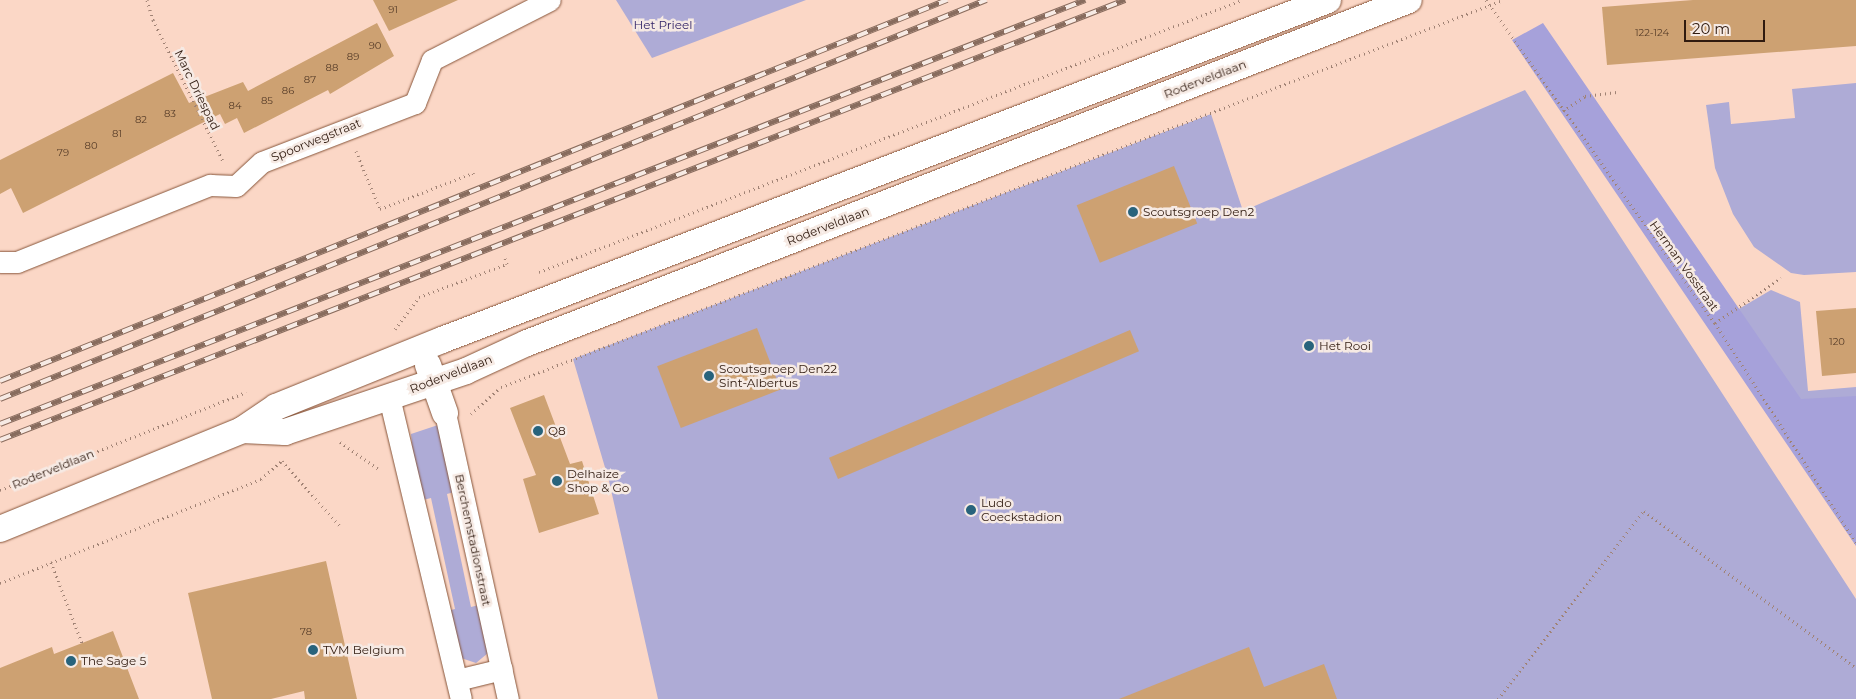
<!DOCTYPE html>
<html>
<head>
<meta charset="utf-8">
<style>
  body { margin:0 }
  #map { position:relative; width:1856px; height:699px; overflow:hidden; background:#fbd7c6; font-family:Montserrat,sans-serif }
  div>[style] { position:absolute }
  .green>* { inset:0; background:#aeabd6 }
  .forest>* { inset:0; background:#a6a1da }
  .building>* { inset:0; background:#cda172; transform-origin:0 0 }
  .path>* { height:3px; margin-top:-1.5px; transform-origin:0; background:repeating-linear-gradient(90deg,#a08274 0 1px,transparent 0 5px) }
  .roads { filter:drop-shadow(0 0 1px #87553a) drop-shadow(0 0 1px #87553a) }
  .minor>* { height:21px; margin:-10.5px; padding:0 10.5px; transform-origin:10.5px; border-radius:10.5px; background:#fff }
  .tertiary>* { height:26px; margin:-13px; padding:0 13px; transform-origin:13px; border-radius:13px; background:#fff }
  .rail>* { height:5.5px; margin-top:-2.75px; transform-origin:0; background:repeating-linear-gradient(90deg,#f6eae4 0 11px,#886c5e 0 22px); box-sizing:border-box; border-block:1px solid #886c5e }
  .dots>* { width:14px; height:14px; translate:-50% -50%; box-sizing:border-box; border:2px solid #f6eae4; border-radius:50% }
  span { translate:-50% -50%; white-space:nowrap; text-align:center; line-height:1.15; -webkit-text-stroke:5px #f6eae4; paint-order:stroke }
  .number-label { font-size:10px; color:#563c28 }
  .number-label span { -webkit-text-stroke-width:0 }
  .park-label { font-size:12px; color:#332568 }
  .street-label { font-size:12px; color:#2f1a0f }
  .poi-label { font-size:12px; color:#2f1a0f }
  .left { translate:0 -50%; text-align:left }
  .scale { position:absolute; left:1684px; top:20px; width:81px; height:22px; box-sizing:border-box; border:2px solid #2f1a0f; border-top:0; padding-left:6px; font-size:15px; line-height:18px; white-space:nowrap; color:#2f1a0f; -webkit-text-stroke:4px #f6eae4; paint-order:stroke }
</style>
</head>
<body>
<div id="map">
  <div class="green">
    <div style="clip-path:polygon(616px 0,806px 0,652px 58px)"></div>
    <div style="clip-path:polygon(1856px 83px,1856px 272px,1804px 275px,1791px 273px,1754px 247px,1733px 214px,1715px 168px,1706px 105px,1729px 102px,1731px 124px,1795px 118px,1792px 89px)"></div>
    <div style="clip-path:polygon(1525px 90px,1856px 599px,1856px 699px,658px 699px,609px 481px,573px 359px,1211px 114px,1243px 211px)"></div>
    <div style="clip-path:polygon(1771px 290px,1800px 302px,1808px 391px,1856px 387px,1856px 541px,1715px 323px)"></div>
    <div style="clip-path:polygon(438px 425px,454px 492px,447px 494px,471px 607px,479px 605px,488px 653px,476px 663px,461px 658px,447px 611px,455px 609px,431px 498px,423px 500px,413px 455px,411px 434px)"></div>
  </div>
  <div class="forest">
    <div style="clip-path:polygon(1543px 23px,1801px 399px,1856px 396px,1856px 546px,1512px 40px)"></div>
  </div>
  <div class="building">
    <div style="clip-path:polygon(373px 0,458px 0,389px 31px)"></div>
    <div style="clip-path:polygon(1693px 0,1856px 0,1856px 46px,1607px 65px,1602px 7px)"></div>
    <div style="clip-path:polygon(377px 23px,394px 56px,330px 94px,328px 90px,244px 133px,237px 118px,225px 124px,220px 114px,23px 213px,11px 188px,0 194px,0 160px,173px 73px,189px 103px,243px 82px,248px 91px)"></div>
    <div style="left:1174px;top:166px;width:62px;height:105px;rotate:68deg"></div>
    <div style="clip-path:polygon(1856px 308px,1856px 373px,1822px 376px,1816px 311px)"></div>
    <div style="left:757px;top:328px;width:66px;height:107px;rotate:69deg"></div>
    <div style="left:1130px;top:330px;width:23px;height:327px;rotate:67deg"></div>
    <div style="clip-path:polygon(544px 395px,570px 464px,582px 461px,599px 514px,539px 533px,523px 479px,536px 475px,510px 408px)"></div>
    <div style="clip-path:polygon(326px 561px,357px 699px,305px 699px,304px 691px,271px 699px,212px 699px,188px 593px)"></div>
    <div style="clip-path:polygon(113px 631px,139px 699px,0 699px,0 668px,52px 647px,54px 654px)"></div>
    <div style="clip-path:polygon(1249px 647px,1264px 687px,1324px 664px,1337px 699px,1119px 699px)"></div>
  </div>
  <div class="path">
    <div style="left:147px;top:0;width:21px;rotate:73deg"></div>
    <div style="left:153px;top:20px;width:157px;rotate:63.6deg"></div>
    <div style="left:1486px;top:0;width:396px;rotate:54.7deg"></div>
    <div style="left:1715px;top:323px;width:261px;rotate:57.3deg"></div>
    <div style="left:1563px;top:111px;width:27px;rotate:-34deg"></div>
    <div style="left:1585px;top:96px;width:32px;rotate:-7deg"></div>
    <div style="left:356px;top:151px;width:63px;rotate:67.5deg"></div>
    <div style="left:380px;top:209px;width:100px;rotate:-21.2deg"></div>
    <div style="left:473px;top:173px;width:4px;rotate:63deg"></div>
    <div style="left:539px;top:272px;width:754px;rotate:-21.15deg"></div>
    <div style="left:1715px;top:323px;width:80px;rotate:-34.3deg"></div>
    <div style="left:395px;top:329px;width:40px;rotate:-53deg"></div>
    <div style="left:419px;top:297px;width:94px;rotate:-20.6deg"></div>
    <div style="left:507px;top:264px;width:6px;rotate:-108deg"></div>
    <div style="left:471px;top:414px;width:40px;rotate:-42deg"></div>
    <div style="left:501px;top:387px;width:1074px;rotate:-21.12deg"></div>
    <div style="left:340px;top:442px;width:49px;rotate:35deg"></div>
    <div style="left:282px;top:461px;width:87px;rotate:48.3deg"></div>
    <div style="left:0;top:490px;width:265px;rotate:-21.7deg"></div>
    <div style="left:51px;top:562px;width:87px;rotate:69.1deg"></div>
    <div style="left:0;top:583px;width:281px;rotate:-21.7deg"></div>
    <div style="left:261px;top:479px;width:29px;rotate:-41deg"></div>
    <div style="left:1498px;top:699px;width:238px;rotate:-52.2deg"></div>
    <div style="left:1644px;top:511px;width:264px;rotate:36.5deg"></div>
  </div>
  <div class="roads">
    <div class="minor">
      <div style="left:0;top:262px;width:17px"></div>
      <div style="left:17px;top:262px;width:208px;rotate:-21.8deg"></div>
      <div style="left:210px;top:185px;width:26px;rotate:2deg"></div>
      <div style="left:236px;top:186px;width:35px;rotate:-43deg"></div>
      <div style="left:262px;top:162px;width:164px;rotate:-21.1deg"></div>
      <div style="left:415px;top:103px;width:46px;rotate:-68.4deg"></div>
      <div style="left:432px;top:60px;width:132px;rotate:-27deg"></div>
      <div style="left:389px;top:397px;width:310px;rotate:76.6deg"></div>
      <div style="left:445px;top:413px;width:293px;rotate:77.6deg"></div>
      <div style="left:457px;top:680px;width:46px;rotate:-13.7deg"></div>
    </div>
    <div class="tertiary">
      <div style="left:428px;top:365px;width:51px;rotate:70.5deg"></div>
      <div style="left:242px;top:430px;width:43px;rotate:2.7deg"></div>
      <div style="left:285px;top:432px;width:191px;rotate:-18.6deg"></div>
      <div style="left:466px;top:371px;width:67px;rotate:-24.7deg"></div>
      <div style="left:527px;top:343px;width:946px;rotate:-21.25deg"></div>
      <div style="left:0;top:529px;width:261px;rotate:-22.2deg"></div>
      <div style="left:242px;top:430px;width:41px;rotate:-34.1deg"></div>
      <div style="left:276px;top:407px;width:179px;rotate:-22deg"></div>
      <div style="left:442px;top:340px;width:949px;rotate:-20.99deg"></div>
    </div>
  </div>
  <div class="rail">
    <div style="left:0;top:381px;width:1021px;rotate:-21.92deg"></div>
    <div style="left:0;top:399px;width:1064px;rotate:-22.03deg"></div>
    <div style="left:0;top:424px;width:1165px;rotate:-21.34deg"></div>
    <div style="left:0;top:440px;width:1208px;rotate:-21.36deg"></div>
  </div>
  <div class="dots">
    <div style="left:1133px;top:212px;background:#28637c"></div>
    <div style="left:1309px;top:346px;background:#28637c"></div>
    <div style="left:709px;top:376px;background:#28637c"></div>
    <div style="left:538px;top:431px;background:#28637c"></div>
    <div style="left:557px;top:481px;background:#28637c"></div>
    <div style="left:971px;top:510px;background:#28637c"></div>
    <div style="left:313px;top:650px;background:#28637c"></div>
    <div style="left:71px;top:661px;background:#28637c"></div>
  </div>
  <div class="number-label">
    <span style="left:393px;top:10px">91</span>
    <span style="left:1652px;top:33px">122-124</span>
    <span style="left:375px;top:46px">90</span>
    <span style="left:353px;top:57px">89</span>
    <span style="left:332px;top:68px">88</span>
    <span style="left:310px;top:80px">87</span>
    <span style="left:288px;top:91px">86</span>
    <span style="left:267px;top:101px">85</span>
    <span style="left:235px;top:106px">84</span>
    <span style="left:170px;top:114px">83</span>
    <span style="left:141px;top:120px">82</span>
    <span style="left:117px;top:134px">81</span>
    <span style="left:91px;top:146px">80</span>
    <span style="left:63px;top:153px">79</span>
    <span style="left:1837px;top:342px">120</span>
    <span style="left:306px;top:632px">78</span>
  </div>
  <div class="park-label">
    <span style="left:663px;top:25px">Het Prieel</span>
  </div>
  <div class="street-label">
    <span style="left:1205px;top:79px;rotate:-21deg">Roderveldlaan</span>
    <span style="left:197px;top:90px;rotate:64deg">Marc Driespad</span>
    <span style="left:316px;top:140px;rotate:-22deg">Spoorwegstraat</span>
    <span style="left:828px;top:226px;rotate:-21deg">Roderveldlaan</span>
    <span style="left:1684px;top:266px;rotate:54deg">Herman Vosstraat</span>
    <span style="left:451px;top:374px;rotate:-21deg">Roderveldlaan</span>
    <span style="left:53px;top:469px;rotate:-22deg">Roderveldlaan</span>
    <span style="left:473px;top:540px;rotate:78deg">Berchemstadionstraat</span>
  </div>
  <div class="poi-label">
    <span class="left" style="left:1143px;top:212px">Scoutsgroep Den2</span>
    <span class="left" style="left:1319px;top:346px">Het Rooi</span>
    <span class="left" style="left:719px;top:376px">Scoutsgroep Den22<br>Sint-Albertus</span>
    <span class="left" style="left:548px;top:431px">Q8</span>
    <span class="left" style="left:567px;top:481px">Delhaize<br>Shop &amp; Go</span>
    <span class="left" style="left:981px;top:510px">Ludo<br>Coeckstadion</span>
    <span class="left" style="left:323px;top:650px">TVM Belgium</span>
    <span class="left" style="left:81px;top:661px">The Sage 5</span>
  </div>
  <div class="scale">20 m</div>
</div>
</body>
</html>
